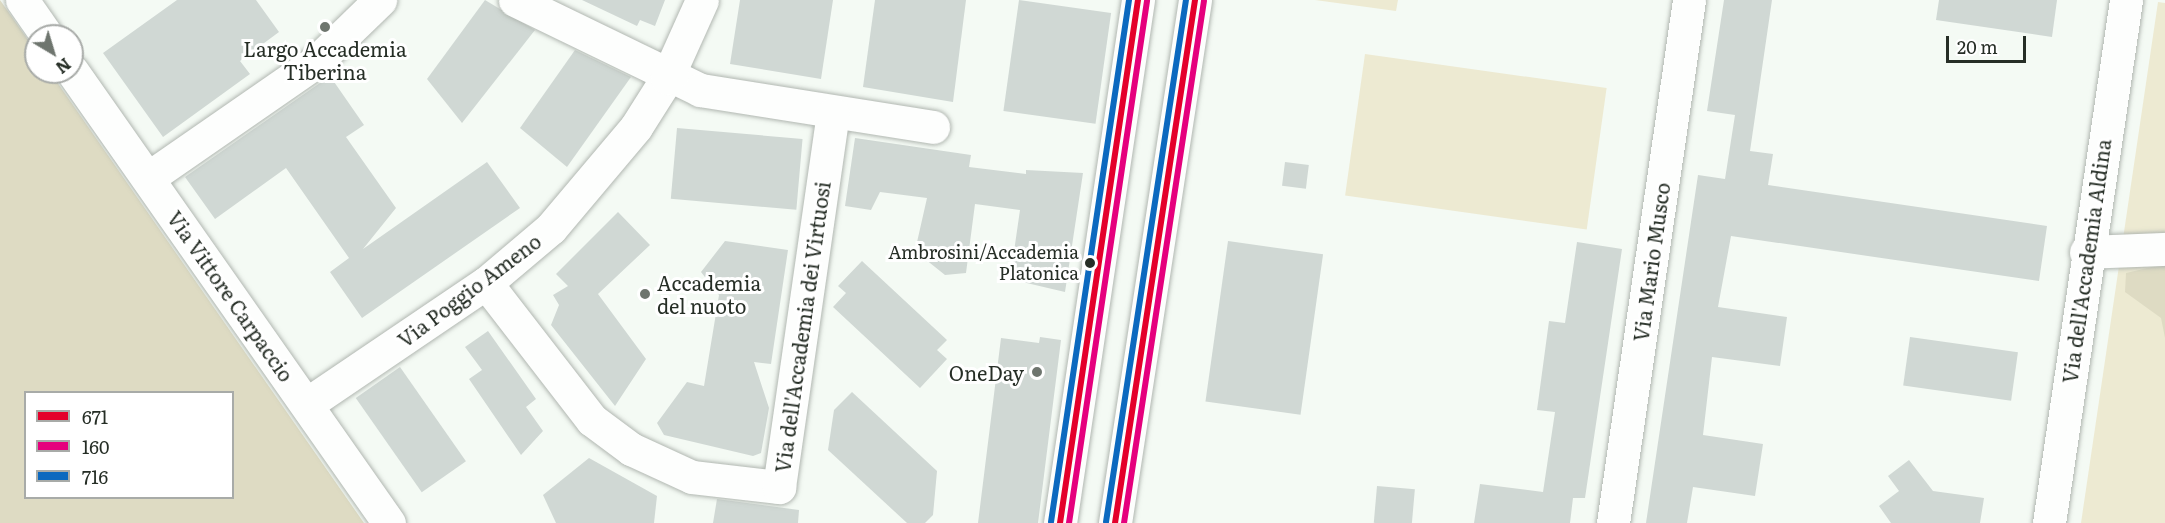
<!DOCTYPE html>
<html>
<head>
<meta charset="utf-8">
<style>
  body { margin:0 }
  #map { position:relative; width:2165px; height:523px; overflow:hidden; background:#f4faf4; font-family:Literata,serif }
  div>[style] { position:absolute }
  .green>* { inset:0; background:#edead2; transform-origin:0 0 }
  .forest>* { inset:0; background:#dedbc3 }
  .building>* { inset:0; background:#d0d8d4; transform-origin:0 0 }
  .roads { filter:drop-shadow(0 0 2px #b1b7b1) drop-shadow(0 0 2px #b1b7b1) }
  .minor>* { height:33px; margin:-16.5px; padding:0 16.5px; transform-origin:16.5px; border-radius:16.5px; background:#fdfefd }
  .bus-1>* { height:6px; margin:-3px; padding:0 3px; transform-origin:3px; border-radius:3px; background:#e4002b }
  .bus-2>* { height:6px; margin:-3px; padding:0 3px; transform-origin:3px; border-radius:3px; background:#e5007d }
  .bus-3>* { height:6px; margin:-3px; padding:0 3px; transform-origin:3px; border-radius:3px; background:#0c69bf }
  .dots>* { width:16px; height:16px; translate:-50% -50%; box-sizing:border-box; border:3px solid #fff; border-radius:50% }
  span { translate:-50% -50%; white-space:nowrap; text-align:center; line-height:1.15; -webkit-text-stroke:6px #fff; paint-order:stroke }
  .bus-label { font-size:18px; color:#262e26 }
  .right { translate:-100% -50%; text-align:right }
  .poi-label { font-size:20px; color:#262e26 }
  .left { translate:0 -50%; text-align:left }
  .street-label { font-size:20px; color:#262e26 }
  .legend { position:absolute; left:24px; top:391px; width:210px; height:108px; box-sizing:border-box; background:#fff; border:2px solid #a8aba8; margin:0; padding:8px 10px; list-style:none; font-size:18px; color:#262e26 }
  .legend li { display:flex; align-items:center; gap:12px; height:30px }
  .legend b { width:30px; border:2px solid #a8aba8 }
  .north { position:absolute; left:24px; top:24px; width:60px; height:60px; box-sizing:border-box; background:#fff; border:2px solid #a8aba8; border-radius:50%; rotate:142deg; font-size:16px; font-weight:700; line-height:24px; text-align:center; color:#262e26 }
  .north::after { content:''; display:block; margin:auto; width:21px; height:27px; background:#6e756e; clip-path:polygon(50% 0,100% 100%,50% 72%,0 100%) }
  .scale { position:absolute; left:1946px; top:36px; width:80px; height:27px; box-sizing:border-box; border:3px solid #262e26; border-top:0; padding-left:8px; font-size:18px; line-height:21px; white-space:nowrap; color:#262e26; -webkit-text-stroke:4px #fff; paint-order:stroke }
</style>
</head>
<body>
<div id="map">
  <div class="green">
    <div style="clip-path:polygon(1315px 0,1398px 0,1396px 11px)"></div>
    <div style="clip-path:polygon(2158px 2px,2165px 3px,2165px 523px,2081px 523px)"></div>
    <div style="left:1365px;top:54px;width:244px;height:143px;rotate:8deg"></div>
  </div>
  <div class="forest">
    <div style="clip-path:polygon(evenodd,0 0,36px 51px,36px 72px,50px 72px,364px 523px,0 523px,0 0,26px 392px,232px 392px,232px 498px,26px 498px,26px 392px)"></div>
    <div style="clip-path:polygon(2165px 264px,2165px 338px,2161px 318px,2125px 292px,2126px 273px)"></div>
  </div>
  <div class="building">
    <div style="clip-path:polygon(177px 0,256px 0,279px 32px,240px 61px,250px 74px,163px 137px,103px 53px)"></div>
    <div style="clip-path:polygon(485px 0,535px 30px,462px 123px,427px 79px)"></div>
    <div style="clip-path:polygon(582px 0,665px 0,655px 26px,640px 20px,637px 26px)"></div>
    <div style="clip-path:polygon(740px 0,833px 0,821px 79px,730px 64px)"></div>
    <div style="clip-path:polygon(875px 0,966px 0,953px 102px,863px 87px)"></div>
    <div style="left:1019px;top:0;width:93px;height:112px;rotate:8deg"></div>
    <div style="clip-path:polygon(1724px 0,1772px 0,1750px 151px,1773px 154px,1768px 185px,2047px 226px,2039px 281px,1731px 236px,1718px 307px,1787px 317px,1780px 366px,1712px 357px,1703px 435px,1763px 444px,1755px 496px,1693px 487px,1687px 523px,1646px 523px,1698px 175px,1725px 179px,1735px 115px,1707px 111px)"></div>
    <div style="clip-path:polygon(1939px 0,2057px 0,2052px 37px,1936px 20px)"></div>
    <div style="clip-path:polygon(575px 50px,631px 77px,567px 167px,520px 128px)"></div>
    <div style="clip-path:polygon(330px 76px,364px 125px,346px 137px,396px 208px,363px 249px,487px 162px,520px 208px,362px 318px,330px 272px,349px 258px,286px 168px,215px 219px,185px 177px)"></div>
    <div style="left:677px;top:128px;width:126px;height:71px;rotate:5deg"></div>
    <div style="clip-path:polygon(855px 138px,971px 155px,969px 167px,1026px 174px,1026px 170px,1083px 173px,1065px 292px,1010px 279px,1020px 210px,975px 204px,966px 273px,945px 275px,915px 251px,927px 198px,880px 192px,871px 210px,845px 206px)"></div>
    <div style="left:1285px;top:162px;width:24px;height:24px;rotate:7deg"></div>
    <div style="clip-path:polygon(618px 212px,650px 245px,598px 294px,646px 359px,615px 406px,551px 325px,559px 305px,553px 295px,568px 286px,556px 274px)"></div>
    <div style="clip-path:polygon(725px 241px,788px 250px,771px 364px,754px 362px,769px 408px,761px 453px,753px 456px,664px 435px,657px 423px,687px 382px,704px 386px,719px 295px,701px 272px)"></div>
    <div style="left:1228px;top:241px;width:96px;height:162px;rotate:8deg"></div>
    <div style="clip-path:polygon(1577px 242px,1622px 249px,1585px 498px,1573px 498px,1570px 523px,1474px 523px,1480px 484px,1543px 492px,1555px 412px,1537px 410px,1549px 321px,1565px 323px)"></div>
    <div style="clip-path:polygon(862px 261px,947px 340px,937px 350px,947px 359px,920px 388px,833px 307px,846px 293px,838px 286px)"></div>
    <div style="clip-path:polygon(488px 331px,536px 399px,526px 407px,543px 431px,521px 455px,469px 379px,482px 370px,465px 347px)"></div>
    <div style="clip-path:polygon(1040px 337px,1061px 340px,1038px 523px,978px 523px,1001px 338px,1039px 343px)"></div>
    <div style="left:1910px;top:337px;width:109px;height:49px;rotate:8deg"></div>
    <div style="left:400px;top:367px;width:115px;height:54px;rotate:55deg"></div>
    <div style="clip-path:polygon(852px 392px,937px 471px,933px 515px,925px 523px,907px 523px,828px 450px,834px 410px)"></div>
    <div style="clip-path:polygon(589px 458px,657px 496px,654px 523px,556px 523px,543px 495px)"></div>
    <div style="clip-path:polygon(1909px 460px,1933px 491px,1984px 498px,1980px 523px,1891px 523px,1879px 506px,1899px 491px,1888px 476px)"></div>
    <div style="left:1377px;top:486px;width:38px;height:37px;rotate:5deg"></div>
    <div style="clip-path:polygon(717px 499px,799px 510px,798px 523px,713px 523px)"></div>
  </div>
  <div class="roads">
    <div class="minor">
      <div style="left:22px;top:0;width:44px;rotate:55.2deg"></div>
      <div style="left:515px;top:0;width:206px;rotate:25.9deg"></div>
      <div style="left:700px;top:90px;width:236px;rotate:9deg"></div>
      <div style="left:72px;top:71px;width:552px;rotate:54.96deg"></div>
      <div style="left:148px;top:178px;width:206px;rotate:-34.7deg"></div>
      <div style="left:317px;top:61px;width:88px;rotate:-44.1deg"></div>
      <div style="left:2086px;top:252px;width:79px;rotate:-2.2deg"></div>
      <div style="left:486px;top:283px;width:173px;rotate:52.3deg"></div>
      <div style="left:592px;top:420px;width:49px;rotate:36.6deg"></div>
      <div style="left:631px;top:449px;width:67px;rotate:24.7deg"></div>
      <div style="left:692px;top:477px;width:88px;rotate:6.6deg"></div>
      <div style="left:779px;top:487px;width:377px;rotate:-81.8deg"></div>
      <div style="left:307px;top:404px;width:216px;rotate:-34.1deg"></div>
      <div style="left:486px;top:283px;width:85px;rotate:-40.2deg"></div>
      <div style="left:551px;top:228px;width:132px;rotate:-49.9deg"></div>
      <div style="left:636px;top:127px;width:58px;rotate:-57.7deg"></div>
      <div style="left:667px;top:78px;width:85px;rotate:-65.8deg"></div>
      <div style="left:1060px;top:523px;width:529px;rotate:-81.52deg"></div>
      <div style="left:1115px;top:523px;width:529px;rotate:-81.3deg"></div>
      <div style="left:1613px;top:523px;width:528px;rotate:-81.73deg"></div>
      <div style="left:2049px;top:523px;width:529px;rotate:-81.62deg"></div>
    </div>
  </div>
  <div class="bus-1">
    <div style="left:1060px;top:523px;width:529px;rotate:-81.52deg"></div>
    <div style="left:1115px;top:523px;width:529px;rotate:-81.3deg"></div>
  </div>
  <div class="bus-2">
    <div style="left:1069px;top:523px;width:528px;rotate:-81.5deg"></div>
    <div style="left:1124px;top:523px;width:528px;rotate:-81.29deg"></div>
  </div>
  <div class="bus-3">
    <div style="left:1051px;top:522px;width:528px;rotate:-81.5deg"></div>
    <div style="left:1106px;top:522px;width:528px;rotate:-81.29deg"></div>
  </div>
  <div class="dots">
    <div style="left:325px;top:27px;background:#6e756e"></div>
    <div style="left:1090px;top:263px;background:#262e26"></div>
    <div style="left:645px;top:294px;background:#6e756e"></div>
    <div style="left:1037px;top:372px;background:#6e756e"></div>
  </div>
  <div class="bus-label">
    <span class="right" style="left:1079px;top:263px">Ambrosini/Accademia<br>Platonica</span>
  </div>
  <div class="poi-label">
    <span style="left:325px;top:60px">Largo Accademia<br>Tiberina</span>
    <span class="left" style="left:657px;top:294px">Accademia<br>del nuoto</span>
    <span class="right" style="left:1024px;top:372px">OneDay</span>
  </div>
  <div class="street-label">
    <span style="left:2086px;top:261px;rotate:-82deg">Via dell'Accademia Aldina</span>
    <span style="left:1651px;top:262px;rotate:-82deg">Via Mario Musco</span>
    <span style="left:469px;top:290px;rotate:-37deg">Via Poggio Ameno</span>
    <span style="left:231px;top:296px;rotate:55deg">Via Vittore Carpaccio</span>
    <span style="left:802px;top:327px;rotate:-82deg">Via dell'Accademia dei Virtuosi</span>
  </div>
  <ul class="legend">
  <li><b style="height:8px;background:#e4002b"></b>671</li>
  <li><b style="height:8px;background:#e5007d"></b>160</li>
  <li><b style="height:8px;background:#0c69bf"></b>716</li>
  </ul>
  <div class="north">N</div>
  <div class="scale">20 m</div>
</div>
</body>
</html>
